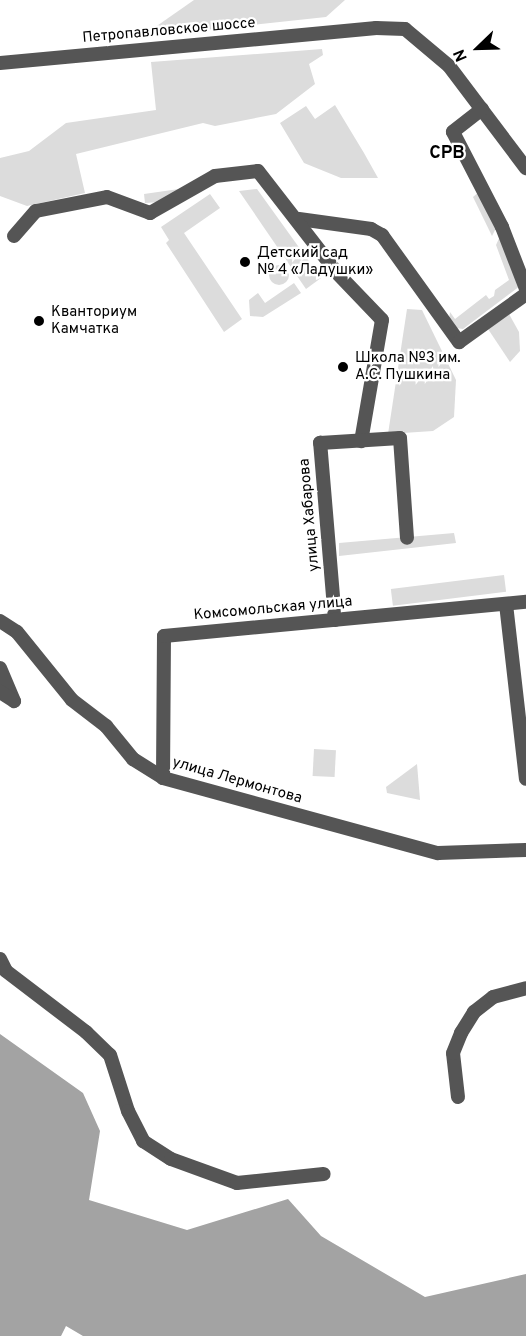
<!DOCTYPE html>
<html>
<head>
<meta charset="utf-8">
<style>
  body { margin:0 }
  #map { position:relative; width:526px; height:1336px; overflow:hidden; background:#fff; font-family:Overpass,sans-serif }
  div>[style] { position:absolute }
  .green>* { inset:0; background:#dcdcdc; transform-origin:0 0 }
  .round { border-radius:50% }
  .water>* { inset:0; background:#a3a3a3 }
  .minor>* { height:14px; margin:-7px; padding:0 7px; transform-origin:7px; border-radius:7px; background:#555 }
  .dots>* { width:16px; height:16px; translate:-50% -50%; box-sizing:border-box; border:3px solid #fff; border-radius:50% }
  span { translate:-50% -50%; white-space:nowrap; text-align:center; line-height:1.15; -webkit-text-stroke:4.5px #fff; paint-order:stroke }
  .street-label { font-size:15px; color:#000 }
  .poi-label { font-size:15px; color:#000 }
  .left { translate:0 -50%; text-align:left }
  .quarter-label { font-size:18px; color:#000; font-weight:700 }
  .north { position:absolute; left:448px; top:18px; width:60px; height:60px; -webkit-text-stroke:4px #fff; paint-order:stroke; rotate:247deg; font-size:16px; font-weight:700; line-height:24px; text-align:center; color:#000 }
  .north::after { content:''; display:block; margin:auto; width:21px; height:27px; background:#000; clip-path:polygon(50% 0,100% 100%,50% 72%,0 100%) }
</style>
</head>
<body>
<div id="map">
  <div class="green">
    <div style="clip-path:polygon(194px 0,345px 0,326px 17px,141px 37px)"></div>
    <div style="clip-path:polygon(322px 49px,323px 55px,309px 64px,315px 84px,276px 114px,215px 126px,203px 123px,76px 154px,85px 193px,27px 206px,0 196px,0 158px,29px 151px,66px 123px,156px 110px,151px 62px)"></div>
    <div style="clip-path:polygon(335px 105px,364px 153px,378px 178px,341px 178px,304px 163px,280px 123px,306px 106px,315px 119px)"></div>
    <div style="clip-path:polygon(179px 189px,161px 202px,145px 203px,144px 194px)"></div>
    <div style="clip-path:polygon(257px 189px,321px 278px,306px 289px,239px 191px)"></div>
    <div style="clip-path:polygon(480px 191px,497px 226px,492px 236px,473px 197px)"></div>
    <div style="clip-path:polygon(210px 194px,220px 208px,184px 233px,242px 319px,224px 332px,166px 243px,169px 240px,161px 227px)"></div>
    <div style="clip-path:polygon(501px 234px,520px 286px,463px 329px,456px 328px,449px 320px,450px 312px,455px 319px,486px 295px,489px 299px,494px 296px,495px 290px,509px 280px,496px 245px)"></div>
    <div class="round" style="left:269px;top:265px;width:20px;height:20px"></div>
    <div style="clip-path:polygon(294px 283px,301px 293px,263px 317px,250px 316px,249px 300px,258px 293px,265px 303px)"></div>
    <div style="clip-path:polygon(407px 309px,422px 310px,456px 380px,454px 417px,433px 431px,388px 434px)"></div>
    <div style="clip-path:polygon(509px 314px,519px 332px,520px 351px,510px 362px,488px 329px)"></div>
    <div style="clip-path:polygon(454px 533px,456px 543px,339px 556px,339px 543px)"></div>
    <div style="left:504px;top:575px;width:17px;height:114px;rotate:83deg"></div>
    <div style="left:314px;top:749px;width:22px;height:27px;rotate:3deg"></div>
    <div style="clip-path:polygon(417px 764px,420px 800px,387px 793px,386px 787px)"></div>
  </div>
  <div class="water">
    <div style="clip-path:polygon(0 1034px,83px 1093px,100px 1131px,89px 1200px,187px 1230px,288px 1199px,321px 1236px,425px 1297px,526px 1274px,526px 1336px,83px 1336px,66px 1326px,61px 1336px,0 1336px)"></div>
  </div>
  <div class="minor">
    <div style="left:0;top:63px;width:378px;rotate:-5.3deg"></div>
    <div style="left:376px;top:28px;width:29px;rotate:2deg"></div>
    <div style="left:405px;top:29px;width:57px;rotate:40.1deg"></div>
    <div style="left:449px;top:66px;width:128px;rotate:53deg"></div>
    <div style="left:482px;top:109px;width:37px;rotate:142deg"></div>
    <div style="left:453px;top:132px;width:107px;rotate:62.7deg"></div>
    <div style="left:502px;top:227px;width:66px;rotate:68.8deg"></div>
    <div style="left:299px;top:219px;width:73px;rotate:7.9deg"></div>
    <div style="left:371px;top:229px;width:13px;rotate:29deg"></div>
    <div style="left:382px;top:235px;width:132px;rotate:54.3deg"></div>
    <div style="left:459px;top:342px;width:82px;rotate:-35.6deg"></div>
    <div style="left:14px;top:236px;width:33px;rotate:-49deg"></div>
    <div style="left:36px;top:211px;width:72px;rotate:-11.2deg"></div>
    <div style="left:107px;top:197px;width:46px;rotate:20.4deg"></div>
    <div style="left:150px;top:213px;width:75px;rotate:-29.6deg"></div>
    <div style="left:215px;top:176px;width:43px;rotate:-6.6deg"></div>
    <div style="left:258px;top:171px;width:129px;rotate:52.2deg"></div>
    <div style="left:337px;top:273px;width:65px;rotate:46.2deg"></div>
    <div style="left:382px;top:320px;width:123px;rotate:99.8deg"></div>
    <div style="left:506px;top:604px;width:176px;rotate:83.5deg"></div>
    <div style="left:335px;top:620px;width:178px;rotate:-94.8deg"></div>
    <div style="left:320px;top:443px;width:80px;rotate:-3.6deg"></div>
    <div style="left:400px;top:438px;width:100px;rotate:86deg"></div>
    <div style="left:0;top:621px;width:20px;rotate:33deg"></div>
    <div style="left:17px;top:632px;width:87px;rotate:51deg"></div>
    <div style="left:72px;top:700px;width:43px;rotate:37.4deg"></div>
    <div style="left:106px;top:726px;width:43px;rotate:50.7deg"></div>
    <div style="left:133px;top:759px;width:36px;rotate:32deg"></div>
    <div style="left:163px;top:778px;width:285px;rotate:15.3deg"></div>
    <div style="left:438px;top:853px;width:88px;rotate:-2deg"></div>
    <div style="left:0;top:668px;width:36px;rotate:67deg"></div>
    <div style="left:14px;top:701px;width:17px;rotate:-147deg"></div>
    <div style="left:163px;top:778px;width:142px;rotate:-89.6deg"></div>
    <div style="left:164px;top:636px;width:364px;rotate:-5.4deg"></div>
    <div style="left:0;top:959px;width:13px;rotate:63deg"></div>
    <div style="left:6px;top:971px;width:101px;rotate:37.3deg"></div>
    <div style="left:86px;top:1032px;width:33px;rotate:44deg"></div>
    <div style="left:110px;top:1055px;width:59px;rotate:72.2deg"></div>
    <div style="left:128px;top:1111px;width:34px;rotate:63deg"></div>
    <div style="left:143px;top:1141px;width:33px;rotate:33deg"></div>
    <div style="left:171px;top:1159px;width:70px;rotate:20deg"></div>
    <div style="left:237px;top:1183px;width:87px;rotate:-5.9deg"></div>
    <div style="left:458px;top:1097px;width:44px;rotate:-96.5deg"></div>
    <div style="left:453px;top:1053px;width:22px;rotate:-68deg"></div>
    <div style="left:461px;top:1033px;width:25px;rotate:-58deg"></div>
    <div style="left:474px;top:1012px;width:24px;rotate:-38deg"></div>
    <div style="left:493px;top:997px;width:34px;rotate:-15deg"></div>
  </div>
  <div class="dots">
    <div style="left:245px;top:262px;background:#000"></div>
    <div style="left:39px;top:321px;background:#000"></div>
    <div style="left:343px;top:367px;background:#000"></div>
  </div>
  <div class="street-label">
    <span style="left:169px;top:31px;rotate:-5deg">Петропавловское шоссе</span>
    <span style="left:310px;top:515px;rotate:-95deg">улица Хабарова</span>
    <span style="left:273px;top:609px;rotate:-5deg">Комсомольская улица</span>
    <span style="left:237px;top:781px;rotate:16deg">улица Лермонтова</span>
  </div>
  <div class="poi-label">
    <span class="left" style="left:257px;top:262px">Детский сад<br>№ 4 «Ладушки»</span>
    <span class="left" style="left:51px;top:321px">Кванториум<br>Камчатка</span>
    <span class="left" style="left:355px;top:367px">Школа №3 им.<br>А.С. Пушкина</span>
  </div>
  <div class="quarter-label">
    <span style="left:447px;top:154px">СРВ</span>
  </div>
  <div class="north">N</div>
</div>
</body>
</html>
